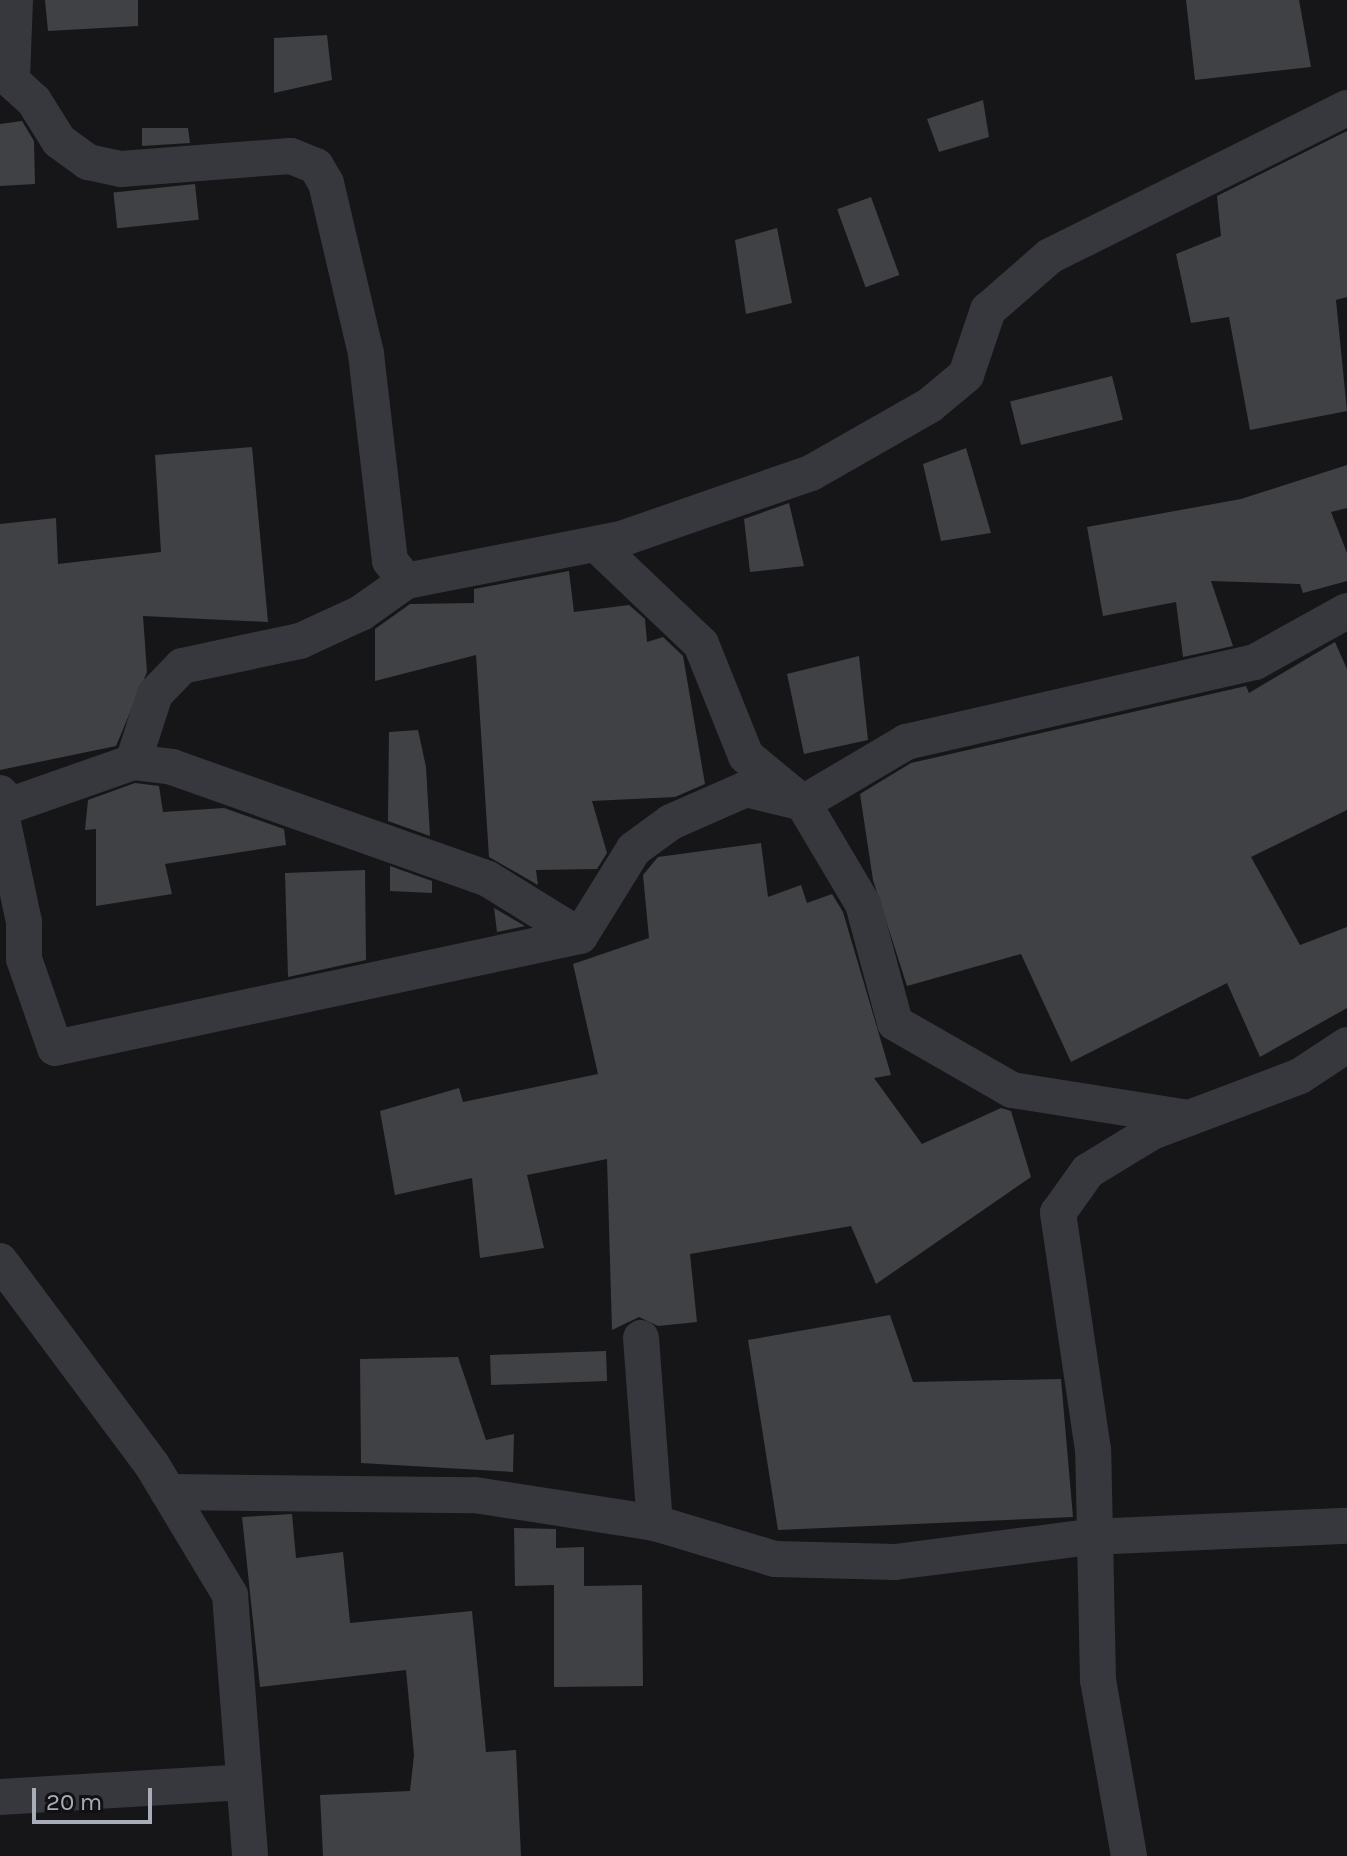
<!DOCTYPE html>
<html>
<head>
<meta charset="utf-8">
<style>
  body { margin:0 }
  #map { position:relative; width:1347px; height:1856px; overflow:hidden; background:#161618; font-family:Karla,sans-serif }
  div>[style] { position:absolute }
  .building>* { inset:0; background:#404145; transform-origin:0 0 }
  .street>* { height:36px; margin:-18px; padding:0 18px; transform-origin:18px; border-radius:18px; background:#37383d }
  span { translate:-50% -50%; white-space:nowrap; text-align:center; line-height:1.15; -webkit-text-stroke:7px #111113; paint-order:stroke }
  .scale { position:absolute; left:32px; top:1788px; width:120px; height:36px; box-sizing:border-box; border:4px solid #a8adb8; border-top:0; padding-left:10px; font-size:24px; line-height:28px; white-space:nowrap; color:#a8adb8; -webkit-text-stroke:6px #111113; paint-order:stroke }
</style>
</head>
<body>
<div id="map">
  <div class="building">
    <div style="clip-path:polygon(45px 0,138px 0,138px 26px,48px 31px)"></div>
    <div style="clip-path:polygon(1186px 0,1299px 0,1311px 67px,1195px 80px)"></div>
    <div style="clip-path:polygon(327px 35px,332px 80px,274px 93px,274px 38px)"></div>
    <div style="clip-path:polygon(983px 100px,989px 137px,939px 152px,927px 119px)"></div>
    <div style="clip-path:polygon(22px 121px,34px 141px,35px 184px,0 186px,0 124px)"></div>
    <div style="clip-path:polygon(142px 128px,188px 128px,190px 143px,142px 146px)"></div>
    <div style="clip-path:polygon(1347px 131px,1347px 297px,1336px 300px,1347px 411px,1250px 430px,1229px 317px,1191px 323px,1176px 254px,1221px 236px,1217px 196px)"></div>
    <div style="left:195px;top:184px;width:36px;height:82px;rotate:84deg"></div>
    <div style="left:871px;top:197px;width:83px;height:36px;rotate:70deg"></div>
    <div style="clip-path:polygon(777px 228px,792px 303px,746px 314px,735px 240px)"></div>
    <div style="left:1112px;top:376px;width:45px;height:105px;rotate:76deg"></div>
    <div style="clip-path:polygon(252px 447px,268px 622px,143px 616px,147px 672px,116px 746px,0 770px,0 524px,56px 518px,58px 564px,161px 552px,155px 455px)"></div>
    <div style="clip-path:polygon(966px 448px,991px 533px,941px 541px,923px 464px)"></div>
    <div style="clip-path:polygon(1347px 465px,1347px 508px,1331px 512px,1347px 553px,1347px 581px,1303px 593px,1300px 584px,1211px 581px,1233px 646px,1183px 657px,1176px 602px,1103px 616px,1087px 527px,1241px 499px)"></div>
    <div style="clip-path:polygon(789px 503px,804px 566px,750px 572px,744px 519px)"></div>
    <div style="clip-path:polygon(569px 571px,574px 612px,629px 605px,645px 619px,647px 642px,663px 637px,683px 656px,705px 784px,675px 797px,592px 801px,607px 853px,597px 869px,536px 870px,538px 885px,489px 857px,476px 655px,375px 681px,375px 629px,410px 604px,474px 603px,474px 589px)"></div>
    <div style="clip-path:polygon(1335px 642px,1347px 669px,1347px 810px,1251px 857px,1300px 945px,1347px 927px,1347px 1008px,1260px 1057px,1227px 983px,1071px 1062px,1021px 954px,907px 986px,873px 880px,860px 794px,911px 763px,1246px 686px,1249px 693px)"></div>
    <div style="clip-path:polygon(859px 656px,868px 740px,804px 754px,787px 674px)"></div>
    <div style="clip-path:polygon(418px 730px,426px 767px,430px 836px,388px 821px,389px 732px)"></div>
    <div style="clip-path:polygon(135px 783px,159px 786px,163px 812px,224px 808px,284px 829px,286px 845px,165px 864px,172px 894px,96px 906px,96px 829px,85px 830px,88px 800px)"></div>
    <div style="clip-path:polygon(761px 843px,768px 897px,801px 885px,807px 903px,832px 894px,843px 912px,891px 1075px,874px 1078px,922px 1144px,1001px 1108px,1011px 1111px,1031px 1177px,876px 1284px,851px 1226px,690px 1254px,697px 1322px,658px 1326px,639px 1317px,612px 1330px,607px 1159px,527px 1175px,544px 1248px,480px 1258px,472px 1178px,395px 1195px,380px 1111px,459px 1088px,463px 1102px,598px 1074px,573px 964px,649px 938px,643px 875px,658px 857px)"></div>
    <div style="clip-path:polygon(390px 866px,432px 881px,432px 893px,390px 891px)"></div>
    <div style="clip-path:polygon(365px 870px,366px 960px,288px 977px,285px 873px)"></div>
    <div style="clip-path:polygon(494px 908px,525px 926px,497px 932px)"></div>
    <div style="clip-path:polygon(890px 1315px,913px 1382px,1061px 1379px,1073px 1517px,778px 1530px,748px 1340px)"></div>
    <div style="left:606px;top:1351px;width:30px;height:116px;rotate:88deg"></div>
    <div style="clip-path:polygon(458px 1357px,486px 1440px,514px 1434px,513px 1472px,361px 1463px,360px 1359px)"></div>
    <div style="clip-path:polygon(292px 1514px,296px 1558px,343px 1552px,350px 1623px,472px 1611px,486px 1752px,516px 1750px,521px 1856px,323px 1856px,320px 1795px,410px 1791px,414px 1755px,406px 1670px,260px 1687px,242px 1517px)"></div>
    <div style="clip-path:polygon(514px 1528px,556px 1529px,556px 1548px,584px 1547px,584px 1586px,642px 1585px,643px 1686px,554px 1687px,554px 1585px,515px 1586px)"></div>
  </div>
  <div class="street">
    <div style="left:0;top:70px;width:46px;rotate:42.4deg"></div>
    <div style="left:34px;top:101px;width:47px;rotate:58deg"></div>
    <div style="left:59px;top:141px;width:36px;rotate:36deg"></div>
    <div style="left:88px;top:162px;width:34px;rotate:12deg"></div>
    <div style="left:121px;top:169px;width:170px;rotate:-4.4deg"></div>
    <div style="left:291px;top:156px;width:27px;rotate:22deg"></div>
    <div style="left:316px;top:166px;width:20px;rotate:60deg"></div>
    <div style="left:326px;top:183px;width:176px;rotate:76.8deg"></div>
    <div style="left:366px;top:354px;width:208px;rotate:83.4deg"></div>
    <div style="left:390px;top:561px;width:26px;rotate:51deg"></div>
    <div style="left:12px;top:78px;width:78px;rotate:-87.8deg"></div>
    <div style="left:597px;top:545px;width:144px;rotate:43.6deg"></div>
    <div style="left:701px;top:644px;width:121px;rotate:68.1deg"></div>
    <div style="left:746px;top:756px;width:74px;rotate:39.5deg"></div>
    <div style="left:803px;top:803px;width:120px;rotate:-30.6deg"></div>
    <div style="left:906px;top:742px;width:358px;rotate:-12.9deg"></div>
    <div style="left:1255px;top:662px;width:105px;rotate:-29deg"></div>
    <div style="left:133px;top:762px;width:71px;rotate:-72.1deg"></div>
    <div style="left:155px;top:694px;width:39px;rotate:-46deg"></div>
    <div style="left:182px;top:666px;width:121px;rotate:-12deg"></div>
    <div style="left:300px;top:641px;width:67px;rotate:-24.7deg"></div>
    <div style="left:361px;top:613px;width:55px;rotate:-35.4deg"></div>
    <div style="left:406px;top:581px;width:219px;rotate:-11.1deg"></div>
    <div style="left:621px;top:539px;width:201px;rotate:-19.2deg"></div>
    <div style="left:811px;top:473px;width:137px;rotate:-29.7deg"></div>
    <div style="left:930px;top:405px;width:47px;rotate:-39.8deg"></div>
    <div style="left:966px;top:375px;width:69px;rotate:-71.3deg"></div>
    <div style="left:988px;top:310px;width:82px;rotate:-41.1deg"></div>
    <div style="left:1050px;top:256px;width:332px;rotate:-26.5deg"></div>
    <div style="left:0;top:793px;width:16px;rotate:47deg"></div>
    <div style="left:11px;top:805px;width:129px;rotate:-19.4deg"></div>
    <div style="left:133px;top:762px;width:39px;rotate:7deg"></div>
    <div style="left:172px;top:767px;width:335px;rotate:19.5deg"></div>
    <div style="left:488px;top:879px;width:108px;rotate:31.8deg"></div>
    <div style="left:580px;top:936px;width:102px;rotate:-58.2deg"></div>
    <div style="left:634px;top:849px;width:46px;rotate:-36.1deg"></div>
    <div style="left:671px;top:822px;width:82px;rotate:-23.7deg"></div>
    <div style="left:746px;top:789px;width:59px;rotate:13.8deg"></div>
    <div style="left:803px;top:803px;width:117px;rotate:59.3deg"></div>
    <div style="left:863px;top:904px;width:123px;rotate:74.9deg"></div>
    <div style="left:895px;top:1023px;width:135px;rotate:29.8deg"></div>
    <div style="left:1012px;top:1090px;width:179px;rotate:9deg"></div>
    <div style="left:0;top:809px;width:116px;rotate:78deg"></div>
    <div style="left:24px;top:922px;width:37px;rotate:90deg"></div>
    <div style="left:24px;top:959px;width:94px;rotate:70.8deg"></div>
    <div style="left:55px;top:1048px;width:537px;rotate:-12.04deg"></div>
    <div style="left:0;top:1261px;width:254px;rotate:53.3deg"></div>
    <div style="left:152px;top:1465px;width:152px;rotate:59deg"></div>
    <div style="left:230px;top:1595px;width:262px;rotate:85.6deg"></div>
    <div style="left:641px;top:1338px;width:186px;rotate:85.7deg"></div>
    <div style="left:168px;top:1492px;width:307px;rotate:0.6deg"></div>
    <div style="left:475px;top:1495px;width:182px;rotate:8.8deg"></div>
    <div style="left:655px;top:1523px;width:125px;rotate:16.7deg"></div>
    <div style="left:775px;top:1559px;width:120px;rotate:1.4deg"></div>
    <div style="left:895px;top:1562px;width:197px;rotate:-7.3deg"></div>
    <div style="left:1090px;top:1537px;width:257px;rotate:-2.5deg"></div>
    <div style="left:0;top:1797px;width:244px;rotate:-3.5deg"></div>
    <div style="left:1129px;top:1856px;width:179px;rotate:-100deg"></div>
    <div style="left:1098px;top:1680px;width:230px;rotate:-91.2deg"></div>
    <div style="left:1093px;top:1450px;width:240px;rotate:-98.4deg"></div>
    <div style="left:1058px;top:1213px;width:52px;rotate:-54.5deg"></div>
    <div style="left:1088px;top:1171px;width:75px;rotate:-31.4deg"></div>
    <div style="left:1152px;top:1132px;width:158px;rotate:-20.7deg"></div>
    <div style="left:1300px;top:1076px;width:56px;rotate:-33.4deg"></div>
  </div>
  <div class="scale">20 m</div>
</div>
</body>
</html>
